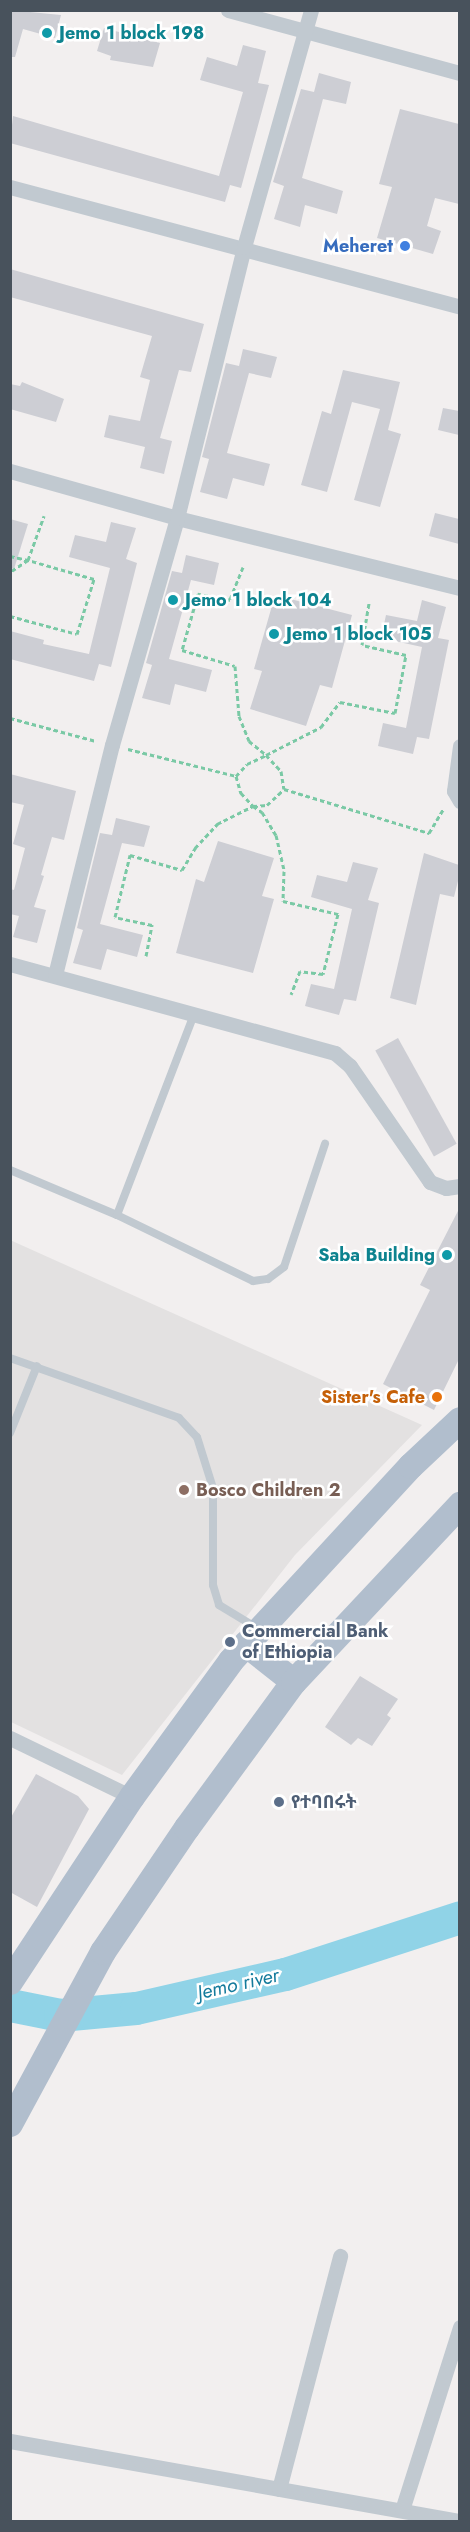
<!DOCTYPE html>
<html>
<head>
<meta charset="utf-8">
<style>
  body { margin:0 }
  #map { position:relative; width:470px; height:2532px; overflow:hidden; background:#f2efef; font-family:Jost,"Noto Sans Ethiopic",sans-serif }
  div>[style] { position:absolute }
  .education>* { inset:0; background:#e3e1e1 }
  .river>* { height:33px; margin:-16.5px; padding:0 16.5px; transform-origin:16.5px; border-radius:16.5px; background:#90d3e7 }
  .building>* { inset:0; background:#cdced4; transform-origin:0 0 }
  .path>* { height:3px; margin-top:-1.5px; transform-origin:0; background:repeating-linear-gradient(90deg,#7ac9a5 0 4.5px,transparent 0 7.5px) }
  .lane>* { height:8px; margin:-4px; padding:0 4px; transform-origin:4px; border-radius:4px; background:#c1c9d0 }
  .street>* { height:15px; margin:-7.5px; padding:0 7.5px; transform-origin:7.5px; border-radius:7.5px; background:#c1c9d0 }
  .primary>* { height:26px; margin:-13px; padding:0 13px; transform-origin:13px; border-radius:13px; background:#b1becd }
  .dots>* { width:16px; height:16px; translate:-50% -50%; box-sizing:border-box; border:3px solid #fff; border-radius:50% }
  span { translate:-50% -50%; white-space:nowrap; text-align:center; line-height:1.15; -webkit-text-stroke:5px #fff; paint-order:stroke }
  .culture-label { font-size:18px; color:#0d838f; font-weight:700 }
  .left { translate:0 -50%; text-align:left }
  .right { translate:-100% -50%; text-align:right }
  .shop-label { font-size:18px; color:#366cbe; font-weight:700 }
  .food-label { font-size:18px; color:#c56008; font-weight:700 }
  .education-label { font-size:18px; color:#785e54; font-weight:700 }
  .service-label { font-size:18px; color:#4e5e75; font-weight:700 }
  .water-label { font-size:20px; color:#147b9c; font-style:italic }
  .frame { position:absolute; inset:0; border:12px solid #48525c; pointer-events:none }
</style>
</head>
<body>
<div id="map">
  <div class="education">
    <div style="clip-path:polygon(10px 1240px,422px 1425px,295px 1555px,122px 1775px,11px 1722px)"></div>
  </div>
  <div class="river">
    <div style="left:10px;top:2005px;width:51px;rotate:11.3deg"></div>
    <div style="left:60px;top:2015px;width:76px;rotate:-5.3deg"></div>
    <div style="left:136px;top:2008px;width:153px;rotate:-12.9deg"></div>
    <div style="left:285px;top:1974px;width:184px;rotate:-18deg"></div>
  </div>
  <div class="building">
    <div style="clip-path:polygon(10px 10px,61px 15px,55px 38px,23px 29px,15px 57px,10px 57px)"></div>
    <div style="clip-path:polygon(104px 28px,160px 43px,153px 67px,110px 60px,111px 56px,97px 51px)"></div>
    <div style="clip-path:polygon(243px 45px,266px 51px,258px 83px,269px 85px,241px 188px,230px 185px,225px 202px,10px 143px,13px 116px,219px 176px,243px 92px,200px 80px,207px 57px,237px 66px)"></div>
    <div style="clip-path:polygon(319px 73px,351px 82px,346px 104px,323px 99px,302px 178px,343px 191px,337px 214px,305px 205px,300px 227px,274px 219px,284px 186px,273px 182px,301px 89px,314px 92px)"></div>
    <div style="clip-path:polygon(400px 109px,459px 124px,459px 204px,435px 198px,427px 226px,441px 231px,433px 254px,377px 238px,392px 187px,379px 184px)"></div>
    <div style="clip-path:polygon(10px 269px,204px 324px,191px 372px,179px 370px,169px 406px,160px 438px,172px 441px,164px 474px,140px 468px,145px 447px,104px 437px,109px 415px,140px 421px,150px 380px,140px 377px,152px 336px,10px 297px)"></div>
    <div style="clip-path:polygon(243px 349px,277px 357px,271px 378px,249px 373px,227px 453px,270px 464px,264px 486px,233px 478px,227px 499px,200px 492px,209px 459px,202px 457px,226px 363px,239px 366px)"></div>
    <div style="clip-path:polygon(343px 370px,400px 382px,388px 430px,401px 434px,380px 507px,354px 500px,380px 409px,352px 402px,327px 492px,301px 485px,322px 411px,331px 414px)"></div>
    <div style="clip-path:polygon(22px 382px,64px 399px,56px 422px,10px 409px,10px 384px,20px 386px)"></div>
    <div style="clip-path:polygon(443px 408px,459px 411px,459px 435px,438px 430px)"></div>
    <div style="clip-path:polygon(435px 513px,459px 519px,459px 544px,429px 536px)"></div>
    <div style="clip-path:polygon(10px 519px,28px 524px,14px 569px,10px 568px)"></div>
    <div style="clip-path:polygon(111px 522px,136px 528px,126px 559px,137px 563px,111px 667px,99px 664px,94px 681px,10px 659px,10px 631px,44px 640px,43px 644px,89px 654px,110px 568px,69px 557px,75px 535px,106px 542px)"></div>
    <div style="clip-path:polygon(186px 555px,219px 563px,214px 585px,191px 580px,169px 659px,212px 670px,206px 692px,175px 684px,170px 705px,142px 698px,152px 665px,146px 663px,172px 571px,182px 573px)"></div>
    <div style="clip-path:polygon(275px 595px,352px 615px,332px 688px,320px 685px,306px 726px,250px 709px,262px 671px,254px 669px)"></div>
    <div style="clip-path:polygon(422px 600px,446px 607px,438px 638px,449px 640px,429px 739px,417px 737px,413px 754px,378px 746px,383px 723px,406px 728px,422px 647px,381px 638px,386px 615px,417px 621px)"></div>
    <div style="clip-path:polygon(10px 774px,76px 791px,64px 840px,52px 837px,41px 875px,44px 876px,34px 907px,46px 910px,37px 943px,13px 937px,19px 916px,10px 914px,10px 889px,14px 890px,25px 848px,13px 844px,24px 805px,10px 802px)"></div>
    <div style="clip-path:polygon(116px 818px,150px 826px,144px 847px,122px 843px,100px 924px,143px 935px,137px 957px,107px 949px,101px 970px,73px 963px,83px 930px,77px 928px,100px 833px,112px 835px)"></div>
    <div style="clip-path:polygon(218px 841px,274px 858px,262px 896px,274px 899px,253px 973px,176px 953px,196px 879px,204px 882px)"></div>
    <div style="clip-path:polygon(424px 853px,459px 865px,459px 877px,454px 897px,440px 894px,416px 1005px,390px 998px)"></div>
    <div style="clip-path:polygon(353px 862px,378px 868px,368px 900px,379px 903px,356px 1001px,344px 999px,339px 1015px,305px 1006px,311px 984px,334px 989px,352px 909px,311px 897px,317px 875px,347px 882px)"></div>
    <div style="left:398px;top:1038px;width:121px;height:26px;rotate:61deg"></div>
    <div style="clip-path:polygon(459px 1209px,459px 1359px,434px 1410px,383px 1384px,430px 1290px,420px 1285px)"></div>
    <div style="clip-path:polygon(360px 1676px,398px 1699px,387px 1715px,391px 1718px,372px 1746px,358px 1738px,351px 1745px,325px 1727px)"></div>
    <div style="clip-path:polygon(36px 1774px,78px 1796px,89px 1809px,37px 1907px,10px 1892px,10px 1819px)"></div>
  </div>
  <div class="path">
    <div style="left:10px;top:556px;width:18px;rotate:13deg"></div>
    <div style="left:28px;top:560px;width:22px;rotate:146deg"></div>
    <div style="left:243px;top:567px;width:35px;rotate:112deg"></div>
    <div style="left:230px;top:600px;width:33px;rotate:-169deg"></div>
    <div style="left:198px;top:594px;width:58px;rotate:105.9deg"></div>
    <div style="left:182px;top:650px;width:55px;rotate:16.8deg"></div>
    <div style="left:235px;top:666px;width:50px;rotate:85.4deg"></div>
    <div style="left:239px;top:716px;width:27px;rotate:68deg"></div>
    <div style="left:249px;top:741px;width:22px;rotate:39deg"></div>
    <div style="left:266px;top:755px;width:62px;rotate:-27deg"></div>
    <div style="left:321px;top:727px;width:31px;rotate:-53deg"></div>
    <div style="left:340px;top:702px;width:56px;rotate:11.3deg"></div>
    <div style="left:395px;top:713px;width:59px;rotate:-79.3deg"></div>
    <div style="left:406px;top:655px;width:45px;rotate:-167.2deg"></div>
    <div style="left:362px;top:645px;width:43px;rotate:-80.5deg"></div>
    <div style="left:10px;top:616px;width:69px;rotate:15deg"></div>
    <div style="left:77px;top:634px;width:58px;rotate:-72.8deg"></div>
    <div style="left:94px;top:579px;width:69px;rotate:-163.9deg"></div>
    <div style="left:28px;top:560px;width:47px;rotate:-70deg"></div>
    <div style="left:10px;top:718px;width:89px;rotate:15deg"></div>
    <div style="left:128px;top:749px;width:111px;rotate:14deg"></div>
    <div style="left:236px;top:776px;width:18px;rotate:74deg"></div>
    <div style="left:241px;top:793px;width:18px;rotate:47deg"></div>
    <div style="left:253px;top:806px;width:14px;rotate:-4deg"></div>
    <div style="left:267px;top:805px;width:23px;rotate:-43deg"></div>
    <div style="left:284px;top:789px;width:152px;rotate:16.9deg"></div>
    <div style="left:429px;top:833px;width:29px;rotate:-59deg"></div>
    <div style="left:236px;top:776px;width:16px;rotate:-47deg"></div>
    <div style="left:247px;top:764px;width:21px;rotate:-25deg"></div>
    <div style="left:266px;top:755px;width:22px;rotate:47deg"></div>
    <div style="left:281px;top:771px;width:18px;rotate:81deg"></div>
    <div style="left:146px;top:956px;width:32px;rotate:-79deg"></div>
    <div style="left:152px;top:925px;width:38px;rotate:-168deg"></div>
    <div style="left:115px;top:917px;width:64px;rotate:-76.4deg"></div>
    <div style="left:130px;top:855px;width:54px;rotate:16.1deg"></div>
    <div style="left:182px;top:870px;width:26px;rotate:-59deg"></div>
    <div style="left:195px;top:848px;width:33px;rotate:-47deg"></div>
    <div style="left:217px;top:824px;width:40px;rotate:-26.6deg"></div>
    <div style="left:253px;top:806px;width:11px;rotate:34deg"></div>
    <div style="left:262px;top:812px;width:27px;rotate:59deg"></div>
    <div style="left:276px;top:835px;width:37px;rotate:77deg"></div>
    <div style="left:284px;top:871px;width:30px;rotate:92deg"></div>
    <div style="left:283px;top:901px;width:57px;rotate:13.3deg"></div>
    <div style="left:338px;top:914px;width:62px;rotate:104deg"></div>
    <div style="left:323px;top:974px;width:23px;rotate:-173deg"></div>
    <div style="left:300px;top:971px;width:25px;rotate:111deg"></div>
  </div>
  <div class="lane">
    <div style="left:10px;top:1170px;width:116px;rotate:22.8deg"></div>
    <div style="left:117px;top:1215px;width:151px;rotate:25.9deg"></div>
    <div style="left:253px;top:1281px;width:15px;rotate:-8deg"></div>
    <div style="left:268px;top:1279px;width:20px;rotate:-37deg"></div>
    <div style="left:284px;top:1267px;width:130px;rotate:-71.6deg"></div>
    <div style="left:117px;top:1215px;width:215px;rotate:-69deg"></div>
    <div style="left:10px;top:1358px;width:179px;rotate:19.5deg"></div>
    <div style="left:179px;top:1418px;width:26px;rotate:47deg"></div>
    <div style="left:197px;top:1437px;width:53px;rotate:72.6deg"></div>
    <div style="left:213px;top:1488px;width:97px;rotate:90deg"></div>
    <div style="left:213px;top:1585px;width:21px;rotate:73deg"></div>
    <div style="left:219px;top:1605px;width:44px;rotate:31.2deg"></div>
    <div style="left:10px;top:1433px;width:72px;rotate:-68.1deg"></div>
  </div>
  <div class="street">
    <div style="left:228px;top:10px;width:240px;rotate:15.2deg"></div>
    <div style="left:10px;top:187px;width:466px;rotate:14.9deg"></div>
    <div style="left:10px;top:471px;width:173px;rotate:15.7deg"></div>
    <div style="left:177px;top:518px;width:292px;rotate:13.9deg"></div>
    <div style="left:460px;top:746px;width:45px;rotate:97.6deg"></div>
    <div style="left:454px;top:791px;width:12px;rotate:59deg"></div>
    <div style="left:10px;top:964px;width:337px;rotate:15.3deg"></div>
    <div style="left:335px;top:1053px;width:20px;rotate:41deg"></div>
    <div style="left:350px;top:1066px;width:141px;rotate:55.4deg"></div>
    <div style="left:430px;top:1182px;width:17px;rotate:21deg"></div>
    <div style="left:446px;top:1188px;width:14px;rotate:-8deg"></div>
    <div style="left:55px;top:975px;width:237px;rotate:-76.1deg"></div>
    <div style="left:112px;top:745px;width:236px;rotate:-74deg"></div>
    <div style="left:177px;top:518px;width:279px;rotate:-76.1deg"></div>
    <div style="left:244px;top:247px;width:246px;rotate:-74.2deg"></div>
    <div style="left:10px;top:1738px;width:136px;rotate:25.8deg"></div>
    <div style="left:10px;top:2441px;width:457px;rotate:10.1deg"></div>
    <div style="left:279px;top:2489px;width:241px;rotate:-75.3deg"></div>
    <div style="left:402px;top:2510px;width:192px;rotate:-72.4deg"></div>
  </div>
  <div class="primary">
    <div style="left:246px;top:1644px;width:61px;rotate:38.4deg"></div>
    <div style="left:10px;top:1982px;width:222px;rotate:-56.6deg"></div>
    <div style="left:132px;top:1797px;width:168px;rotate:-53.9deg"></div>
    <div style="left:231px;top:1661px;width:265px;rotate:-47.3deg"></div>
    <div style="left:411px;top:1466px;width:67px;rotate:-43.2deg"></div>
    <div style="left:10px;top:2124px;width:196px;rotate:-61.6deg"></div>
    <div style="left:103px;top:1952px;width:150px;rotate:-55.9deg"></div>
    <div style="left:187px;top:1828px;width:181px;rotate:-53.8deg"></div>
    <div style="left:294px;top:1682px;width:243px;rotate:-46.8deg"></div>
  </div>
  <div class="dots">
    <div style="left:47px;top:33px;background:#0f9aa8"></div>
    <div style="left:405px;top:246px;background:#3f7fe0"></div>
    <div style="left:173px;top:600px;background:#0f9aa8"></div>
    <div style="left:274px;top:634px;background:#0f9aa8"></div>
    <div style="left:447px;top:1255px;background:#0f9aa8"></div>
    <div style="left:437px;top:1397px;background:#e8710a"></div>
    <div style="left:184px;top:1490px;background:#8d6e63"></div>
    <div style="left:230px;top:1642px;background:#5c6f8a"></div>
    <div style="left:279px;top:1802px;background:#5c6f8a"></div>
  </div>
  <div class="culture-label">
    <span class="left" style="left:59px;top:33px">Jemo 1 block 198</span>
    <span class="left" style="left:185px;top:600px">Jemo 1 block 104</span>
    <span class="left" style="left:286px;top:634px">Jemo 1 block 105</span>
    <span class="right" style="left:435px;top:1255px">Saba Building</span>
  </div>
  <div class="shop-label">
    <span class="right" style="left:393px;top:246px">Meheret</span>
  </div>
  <div class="food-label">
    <span class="right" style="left:425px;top:1397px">Sister's Cafe</span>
  </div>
  <div class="education-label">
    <span class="left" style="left:196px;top:1490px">Bosco Children 2</span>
  </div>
  <div class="service-label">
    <span class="left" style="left:242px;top:1642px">Commercial Bank<br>of Ethiopia</span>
    <span class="left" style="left:291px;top:1802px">የተባበሩት</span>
  </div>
  <div class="water-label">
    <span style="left:238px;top:1984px;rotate:-13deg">Jemo river</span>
  </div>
  <div class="frame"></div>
</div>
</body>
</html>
